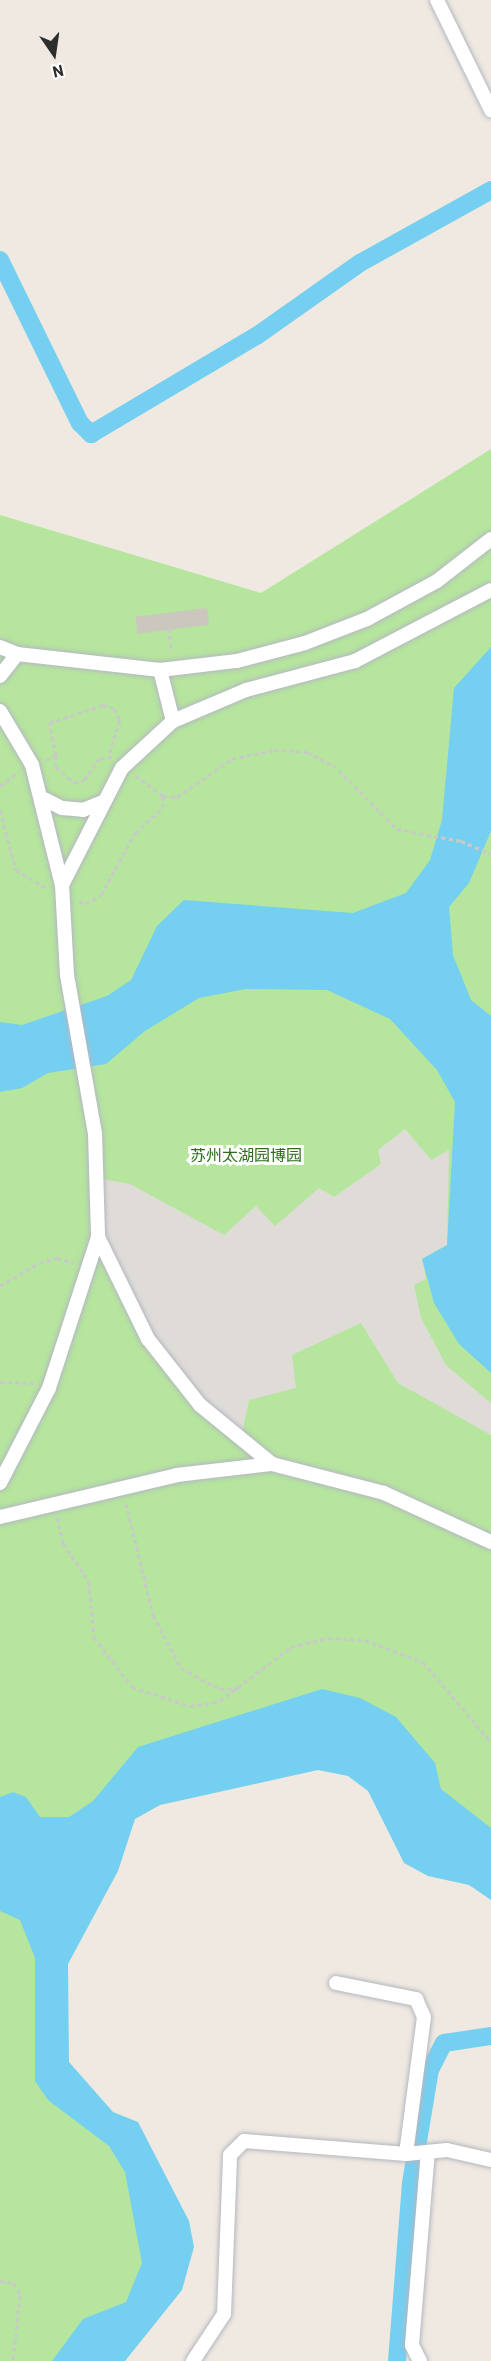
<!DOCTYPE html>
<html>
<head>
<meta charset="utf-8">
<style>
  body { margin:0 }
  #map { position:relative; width:491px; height:2361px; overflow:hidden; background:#efe9e1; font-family:Barlow,"Noto Sans SC",sans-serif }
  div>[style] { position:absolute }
  .green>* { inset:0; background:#b6e59e }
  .plaza>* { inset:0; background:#dfdcd8 }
  .water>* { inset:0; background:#75cff0 }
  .canal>* { height:18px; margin:-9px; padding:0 9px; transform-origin:9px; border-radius:9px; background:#75cff0 }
  .building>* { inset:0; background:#cbc7bf; transform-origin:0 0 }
  .path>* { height:3px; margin-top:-1.5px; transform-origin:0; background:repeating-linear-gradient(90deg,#c9c9c9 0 4.5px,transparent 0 7.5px) }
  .roads { filter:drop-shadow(0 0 2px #b4b7c1) drop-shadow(0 0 2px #b4b7c1) }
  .minor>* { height:14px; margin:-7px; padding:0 7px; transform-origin:7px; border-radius:7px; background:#fff }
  span { translate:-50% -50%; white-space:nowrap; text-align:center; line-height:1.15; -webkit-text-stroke:6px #fff; paint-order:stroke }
  .park-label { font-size:16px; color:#2c6e1b }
  .north { position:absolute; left:24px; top:24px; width:60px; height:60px; -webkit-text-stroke:4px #fff; paint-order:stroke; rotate:167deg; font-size:16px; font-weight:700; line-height:24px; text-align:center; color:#2e2e2e }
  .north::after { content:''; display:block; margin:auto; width:21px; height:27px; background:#2e2e2e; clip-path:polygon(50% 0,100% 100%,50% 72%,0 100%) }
</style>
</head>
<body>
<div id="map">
  <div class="green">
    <div style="clip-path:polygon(491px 449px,491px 1885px,335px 1718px,145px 1764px,55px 1934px,57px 2062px,144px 2174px,154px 2300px,86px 2361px,0 2361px,0 515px,261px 593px)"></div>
  </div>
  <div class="plaza">
    <div style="clip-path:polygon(405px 1129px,431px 1160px,449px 1150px,447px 1245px,422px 1259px,426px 1279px,414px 1285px,421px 1318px,446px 1365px,491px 1403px,491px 1435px,398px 1383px,361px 1323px,292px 1355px,296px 1388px,249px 1400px,241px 1438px,200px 1405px,148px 1339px,98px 1237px,96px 1178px,130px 1184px,224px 1235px,256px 1206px,275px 1226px,319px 1188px,334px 1197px,381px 1164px,378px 1150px)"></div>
  </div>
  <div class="water">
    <div style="clip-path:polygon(491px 647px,491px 831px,469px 883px,449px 907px,453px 955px,471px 1000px,491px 1016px,491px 1373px,459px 1344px,434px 1303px,422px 1259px,447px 1245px,455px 1102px,437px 1070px,390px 1019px,327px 990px,246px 989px,199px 998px,145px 1031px,106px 1064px,48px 1073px,22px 1088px,0 1092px,0 1022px,22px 1025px,107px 996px,131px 980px,157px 926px,184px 900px,353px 913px,406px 893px,430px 860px,442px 820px,454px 688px)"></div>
    <div style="clip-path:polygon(322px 1689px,360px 1698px,396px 1717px,435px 1763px,441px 1789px,491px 1828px,491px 1900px,469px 1885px,428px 1876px,404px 1863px,368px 1791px,348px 1776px,318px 1770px,160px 1805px,135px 1819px,118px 1871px,68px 1964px,69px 2062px,113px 2112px,138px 2122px,189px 2221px,194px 2247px,182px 2290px,125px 2361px,52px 2361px,83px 2319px,126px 2302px,142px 2263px,125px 2172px,109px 2146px,48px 2100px,35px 2081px,35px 1958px,20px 1920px,0 1911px,0 1797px,13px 1792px,26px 1797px,40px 1817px,69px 1817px,93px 1801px,138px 1747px)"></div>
  </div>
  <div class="canal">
    <div style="left:0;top:260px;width:182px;rotate:63.9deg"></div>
    <div style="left:80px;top:423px;width:16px;rotate:45deg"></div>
    <div style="left:91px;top:434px;width:194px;rotate:-30.7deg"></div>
    <div style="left:258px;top:335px;width:125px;rotate:-35.2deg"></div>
    <div style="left:360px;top:263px;width:150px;rotate:-29.1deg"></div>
    <div style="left:397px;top:2361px;width:179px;rotate:-85.5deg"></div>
    <div style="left:411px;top:2183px;width:115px;rotate:-80.5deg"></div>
    <div style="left:430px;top:2070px;width:30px;rotate:-63deg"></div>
    <div style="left:444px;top:2043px;width:48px;rotate:-8.5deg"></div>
  </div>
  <div class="building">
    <div style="left:207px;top:608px;width:17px;height:72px;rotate:83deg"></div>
  </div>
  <div class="path">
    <div style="left:169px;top:628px;width:24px;rotate:85deg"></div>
    <div style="left:56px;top:755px;width:33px;rotate:-102deg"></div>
    <div style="left:49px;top:723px;width:57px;rotate:-18.4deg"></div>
    <div style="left:103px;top:705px;width:11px;rotate:15deg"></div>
    <div style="left:114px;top:708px;width:13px;rotate:63deg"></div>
    <div style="left:120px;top:720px;width:35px;rotate:108deg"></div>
    <div style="left:45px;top:760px;width:12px;rotate:-24deg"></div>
    <div style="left:56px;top:755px;width:12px;rotate:90deg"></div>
    <div style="left:56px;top:767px;width:24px;rotate:42deg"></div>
    <div style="left:74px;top:783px;width:10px;rotate:-17deg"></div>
    <div style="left:84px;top:780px;width:27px;rotate:-54deg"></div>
    <div style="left:100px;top:758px;width:12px;rotate:-5deg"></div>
    <div style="left:0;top:786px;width:24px;rotate:-38deg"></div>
    <div style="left:163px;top:796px;width:14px;rotate:4deg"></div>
    <div style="left:177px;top:797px;width:67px;rotate:-34.6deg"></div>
    <div style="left:232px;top:759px;width:43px;rotate:-12.1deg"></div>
    <div style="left:274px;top:750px;width:33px;rotate:3deg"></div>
    <div style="left:307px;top:752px;width:29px;rotate:27deg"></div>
    <div style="left:333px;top:765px;width:91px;rotate:45deg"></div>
    <div style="left:397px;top:829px;width:65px;rotate:10.6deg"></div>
    <div style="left:461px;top:841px;width:33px;rotate:23deg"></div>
    <div style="left:0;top:810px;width:62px;rotate:75.1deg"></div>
    <div style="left:16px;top:870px;width:37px;rotate:31deg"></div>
    <div style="left:79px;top:901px;width:8px;rotate:23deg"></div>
    <div style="left:86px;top:904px;width:17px;rotate:-31deg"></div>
    <div style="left:101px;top:895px;width:71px;rotate:-61.3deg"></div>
    <div style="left:135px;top:833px;width:38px;rotate:-42deg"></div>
    <div style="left:163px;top:808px;width:12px;rotate:-90deg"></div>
    <div style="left:163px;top:796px;width:34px;rotate:-143deg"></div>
    <div style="left:0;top:1286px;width:45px;rotate:-30.5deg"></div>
    <div style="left:39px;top:1263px;width:19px;rotate:-16deg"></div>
    <div style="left:57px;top:1258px;width:18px;rotate:16deg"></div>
    <div style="left:0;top:1382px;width:36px;rotate:2deg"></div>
    <div style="left:126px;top:1503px;width:115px;rotate:76.4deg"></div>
    <div style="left:153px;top:1615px;width:60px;rotate:62.2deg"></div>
    <div style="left:181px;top:1668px;width:44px;rotate:28.3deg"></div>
    <div style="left:220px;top:1689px;width:19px;rotate:-3deg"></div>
    <div style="left:57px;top:1517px;width:27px;rotate:77deg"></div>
    <div style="left:63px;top:1543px;width:47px;rotate:56.3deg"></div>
    <div style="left:89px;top:1582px;width:55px;rotate:84.8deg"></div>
    <div style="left:94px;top:1637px;width:63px;rotate:52.8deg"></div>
    <div style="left:132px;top:1687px;width:61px;rotate:18.1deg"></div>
    <div style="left:190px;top:1706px;width:30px;rotate:-9deg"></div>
    <div style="left:220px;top:1701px;width:89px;rotate:-37.3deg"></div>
    <div style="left:291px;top:1647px;width:38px;rotate:-14deg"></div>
    <div style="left:328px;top:1638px;width:37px;rotate:3deg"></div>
    <div style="left:365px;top:1640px;width:62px;rotate:20.8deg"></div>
    <div style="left:423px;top:1662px;width:105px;rotate:49.6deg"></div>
    <div style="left:0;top:2281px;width:14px;rotate:8deg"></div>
    <div style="left:14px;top:2283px;width:13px;rotate:63deg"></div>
    <div style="left:20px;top:2295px;width:66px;rotate:96.1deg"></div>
  </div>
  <div class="roads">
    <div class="minor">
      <div style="left:437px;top:0;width:123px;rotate:63.9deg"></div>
      <div style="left:0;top:647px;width:18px;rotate:22deg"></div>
      <div style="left:0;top:676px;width:28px;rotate:-52deg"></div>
      <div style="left:17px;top:654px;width:144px;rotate:6.4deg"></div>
      <div style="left:160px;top:670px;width:78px;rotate:-6.7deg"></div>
      <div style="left:237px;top:661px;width:70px;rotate:-14.8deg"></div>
      <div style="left:305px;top:643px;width:66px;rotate:-21.2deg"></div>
      <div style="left:367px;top:619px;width:80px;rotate:-28.5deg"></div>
      <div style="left:437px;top:581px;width:68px;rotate:-37.9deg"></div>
      <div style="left:0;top:711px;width:63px;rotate:59.3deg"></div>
      <div style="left:32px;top:765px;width:124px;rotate:76deg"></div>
      <div style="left:62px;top:885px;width:90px;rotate:86.8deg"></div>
      <div style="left:67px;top:975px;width:160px;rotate:80deg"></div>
      <div style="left:95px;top:1133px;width:104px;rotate:88.3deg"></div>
      <div style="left:98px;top:1237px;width:114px;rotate:63.9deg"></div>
      <div style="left:148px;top:1339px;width:84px;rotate:51.8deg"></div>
      <div style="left:200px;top:1405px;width:93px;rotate:39.3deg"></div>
      <div style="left:272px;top:1464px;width:116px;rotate:14.5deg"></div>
      <div style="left:384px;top:1493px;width:118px;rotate:24.6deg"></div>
      <div style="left:173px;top:721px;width:79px;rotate:-23deg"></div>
      <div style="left:246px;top:690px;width:113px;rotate:-14.9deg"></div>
      <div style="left:355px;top:661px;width:153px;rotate:-27.6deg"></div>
      <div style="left:44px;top:799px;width:20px;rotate:27deg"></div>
      <div style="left:62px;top:808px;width:21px;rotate:5deg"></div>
      <div style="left:83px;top:810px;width:22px;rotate:-22deg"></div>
      <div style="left:62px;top:885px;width:131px;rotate:-62.9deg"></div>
      <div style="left:122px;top:768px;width:69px;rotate:-42.7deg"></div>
      <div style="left:173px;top:721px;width:53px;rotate:-104.3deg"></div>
      <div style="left:0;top:1483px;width:107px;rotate:-62.7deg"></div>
      <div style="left:49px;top:1388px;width:159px;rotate:-72deg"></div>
      <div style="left:0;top:1517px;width:182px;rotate:-13.3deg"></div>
      <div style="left:177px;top:1475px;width:96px;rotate:-6.6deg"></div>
      <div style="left:336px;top:1983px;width:82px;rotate:11.3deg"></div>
      <div style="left:416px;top:1999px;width:20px;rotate:66deg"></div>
      <div style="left:424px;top:2017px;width:138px;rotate:97.5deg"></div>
      <div style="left:193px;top:2361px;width:56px;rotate:-56.6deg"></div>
      <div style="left:224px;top:2314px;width:159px;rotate:-87.8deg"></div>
      <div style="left:230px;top:2155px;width:20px;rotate:-45deg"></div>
      <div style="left:244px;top:2141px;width:163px;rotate:4.6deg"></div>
      <div style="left:406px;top:2154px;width:41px;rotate:-5.6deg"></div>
      <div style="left:447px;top:2150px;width:45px;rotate:12.8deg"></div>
      <div style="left:420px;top:2361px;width:18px;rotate:-117deg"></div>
      <div style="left:412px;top:2345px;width:194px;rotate:-85.3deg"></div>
    </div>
  </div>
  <div class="park-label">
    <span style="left:246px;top:1155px">苏州太湖园博园</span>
  </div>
  <div class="north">N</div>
</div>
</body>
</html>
